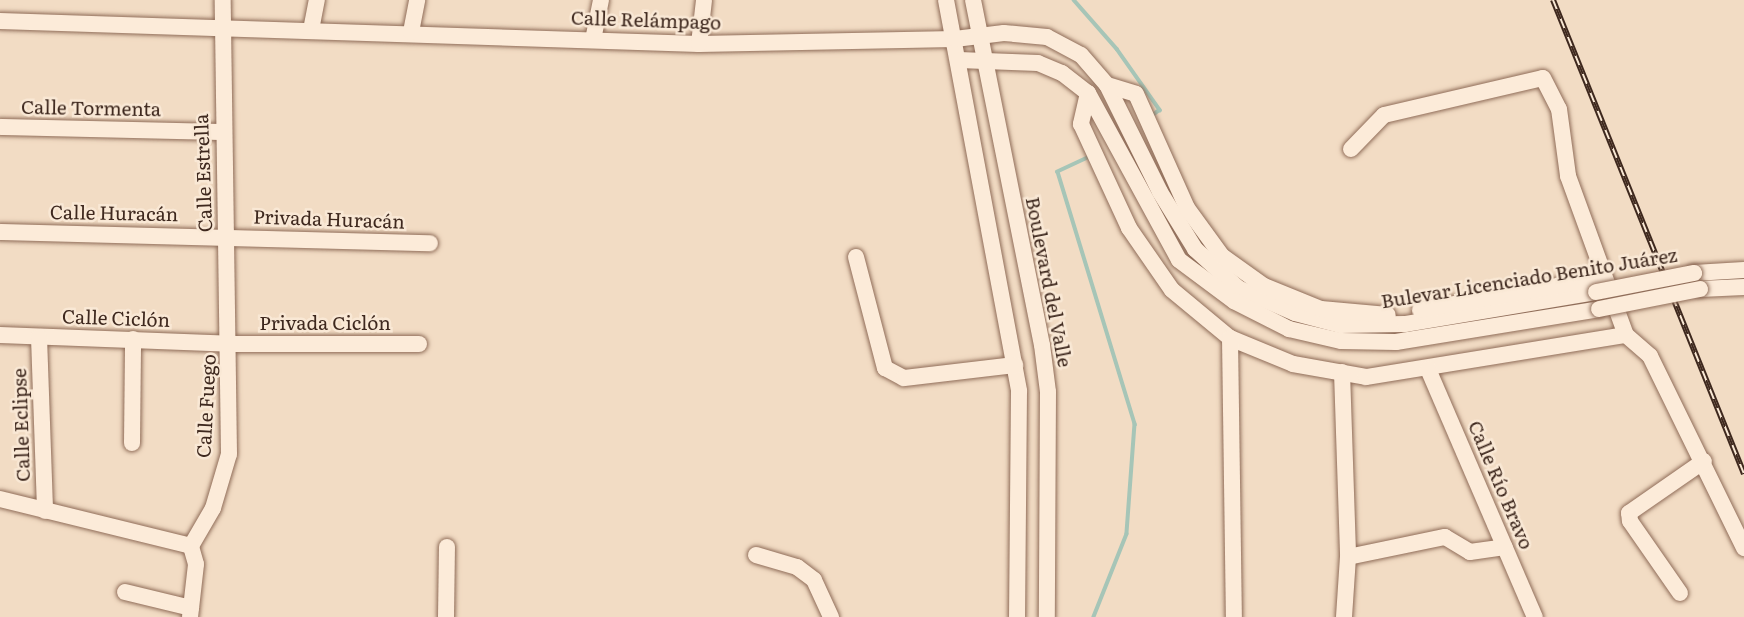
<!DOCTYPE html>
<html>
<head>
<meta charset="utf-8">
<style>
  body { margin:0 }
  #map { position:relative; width:1744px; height:617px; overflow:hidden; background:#f2dcc4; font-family:Literata,serif }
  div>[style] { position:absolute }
  .stream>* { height:3.5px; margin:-1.75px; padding:0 1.75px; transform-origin:1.75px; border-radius:1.75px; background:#a6c5b7 }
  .roads { filter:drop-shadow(0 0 2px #8f6c58) drop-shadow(0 0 2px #8f6c58) }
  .minor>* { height:16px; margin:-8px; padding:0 8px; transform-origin:8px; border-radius:8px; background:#fcebd9 }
  .rail>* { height:6px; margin-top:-3px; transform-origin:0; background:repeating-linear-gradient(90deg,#f9e8d5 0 10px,#3e281e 0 20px); box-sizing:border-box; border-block:2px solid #3e281e }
  .bridges { filter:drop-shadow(0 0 2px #8f6c58) drop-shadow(0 0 2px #8f6c58) }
  .minor-bridge>* { height:16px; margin:-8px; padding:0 8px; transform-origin:8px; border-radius:8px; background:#fcebd9 }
  span { translate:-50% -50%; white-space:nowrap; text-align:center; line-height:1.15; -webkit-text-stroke:5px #f9e8d5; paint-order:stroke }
  .street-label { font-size:19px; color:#3e281e }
</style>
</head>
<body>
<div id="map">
  <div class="stream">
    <div style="left:1074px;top:0;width:65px;rotate:48.7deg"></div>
    <div style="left:1117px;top:49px;width:75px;rotate:54.8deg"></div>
    <div style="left:1160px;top:110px;width:11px;rotate:142deg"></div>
    <div style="left:1092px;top:156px;width:38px;rotate:155deg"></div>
    <div style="left:1058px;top:172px;width:264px;rotate:73deg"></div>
    <div style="left:1135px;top:424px;width:110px;rotate:94.2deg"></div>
    <div style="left:1127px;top:534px;width:89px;rotate:111.7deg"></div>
  </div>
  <div class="roads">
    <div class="minor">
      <div style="left:946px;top:0;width:398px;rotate:79.4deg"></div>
      <div style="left:1019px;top:391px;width:226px;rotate:90.5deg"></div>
      <div style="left:973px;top:0;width:352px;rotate:78.7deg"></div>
      <div style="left:1042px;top:345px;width:47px;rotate:82.7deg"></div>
      <div style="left:1048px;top:392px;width:225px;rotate:90.3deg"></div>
      <div style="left:0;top:21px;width:699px;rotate:1.88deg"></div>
      <div style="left:699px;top:44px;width:256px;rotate:-1.1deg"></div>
      <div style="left:955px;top:39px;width:49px;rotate:-7deg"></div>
      <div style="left:1004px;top:33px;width:43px;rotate:5.3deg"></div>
      <div style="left:1047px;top:37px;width:38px;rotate:28deg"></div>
      <div style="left:1081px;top:55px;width:40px;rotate:49deg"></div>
      <div style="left:1107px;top:85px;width:119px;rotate:63.6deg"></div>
      <div style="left:1160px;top:192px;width:67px;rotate:58.4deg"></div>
      <div style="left:1195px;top:249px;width:58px;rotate:42.2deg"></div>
      <div style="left:1238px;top:288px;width:62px;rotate:23.7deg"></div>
      <div style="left:1295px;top:313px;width:47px;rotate:14.9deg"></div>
      <div style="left:1340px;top:325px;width:65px;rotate:-0.9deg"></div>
      <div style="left:1405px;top:324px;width:194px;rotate:-9.5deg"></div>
      <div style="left:311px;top:30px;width:31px;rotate:-79deg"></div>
      <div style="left:411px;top:32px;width:33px;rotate:-79deg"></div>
      <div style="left:593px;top:40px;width:41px;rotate:-78.7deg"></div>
      <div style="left:699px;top:44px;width:44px;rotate:-83.5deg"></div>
      <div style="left:959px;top:60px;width:79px;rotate:2.2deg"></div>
      <div style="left:1038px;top:63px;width:26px;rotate:23deg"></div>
      <div style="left:1062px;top:73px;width:33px;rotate:38deg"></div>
      <div style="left:1088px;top:93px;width:190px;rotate:61.4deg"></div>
      <div style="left:1179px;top:260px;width:69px;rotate:36.7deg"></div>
      <div style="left:1234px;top:301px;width:62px;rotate:27deg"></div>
      <div style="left:1289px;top:329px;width:53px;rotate:13deg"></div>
      <div style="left:1341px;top:341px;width:55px;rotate:1deg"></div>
      <div style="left:1396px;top:342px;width:206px;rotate:-9.2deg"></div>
      <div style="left:1107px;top:85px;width:30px;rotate:17deg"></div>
      <div style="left:1136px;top:94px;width:125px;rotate:65.9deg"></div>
      <div style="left:1187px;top:208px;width:59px;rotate:53.9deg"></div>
      <div style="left:1222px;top:256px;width:52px;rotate:35.5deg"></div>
      <div style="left:1264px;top:286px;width:61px;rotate:22deg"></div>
      <div style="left:1321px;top:309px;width:67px;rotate:5.1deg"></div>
      <div style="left:1088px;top:93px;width:32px;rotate:103deg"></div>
      <div style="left:1081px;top:124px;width:115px;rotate:65.2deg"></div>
      <div style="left:1129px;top:228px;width:75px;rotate:55.3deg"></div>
      <div style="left:1172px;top:290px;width:75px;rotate:39.6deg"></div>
      <div style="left:1230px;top:338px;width:68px;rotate:22.4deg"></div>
      <div style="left:1293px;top:364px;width:74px;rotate:10.1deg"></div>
      <div style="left:1366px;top:377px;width:263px;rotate:-9.2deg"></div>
      <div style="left:0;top:127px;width:223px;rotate:1.3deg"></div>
      <div style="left:1351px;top:149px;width:47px;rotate:-45.9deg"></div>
      <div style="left:1384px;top:115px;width:163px;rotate:-13.1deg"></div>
      <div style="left:1543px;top:78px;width:35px;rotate:63deg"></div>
      <div style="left:1559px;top:109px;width:68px;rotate:82.3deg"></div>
      <div style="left:1568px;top:176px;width:169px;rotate:70deg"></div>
      <div style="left:1626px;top:335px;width:32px;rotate:41deg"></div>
      <div style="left:1650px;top:356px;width:214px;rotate:63.9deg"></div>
      <div style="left:0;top:232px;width:430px;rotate:1.5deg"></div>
      <div style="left:856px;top:257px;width:115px;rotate:75.4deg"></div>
      <div style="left:885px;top:368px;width:21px;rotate:28deg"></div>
      <div style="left:904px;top:378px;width:112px;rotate:-6.7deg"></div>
      <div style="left:1694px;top:273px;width:50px;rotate:-3.4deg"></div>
      <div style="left:1700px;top:289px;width:44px;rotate:-2.6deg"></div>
      <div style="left:1420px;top:310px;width:187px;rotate:-9.9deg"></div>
      <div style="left:0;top:335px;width:230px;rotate:2.2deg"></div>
      <div style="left:230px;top:344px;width:189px"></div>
      <div style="left:39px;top:337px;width:174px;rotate:88deg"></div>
      <div style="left:1230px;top:338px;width:279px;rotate:89.2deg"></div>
      <div style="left:1428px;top:369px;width:270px;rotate:66.7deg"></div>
      <div style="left:1342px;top:372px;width:185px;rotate:88.1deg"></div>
      <div style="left:132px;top:443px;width:104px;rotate:-89.4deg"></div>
      <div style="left:0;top:499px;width:197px;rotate:13.8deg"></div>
      <div style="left:191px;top:546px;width:44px;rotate:-59.9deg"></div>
      <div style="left:213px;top:508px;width:56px;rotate:-73.5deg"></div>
      <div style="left:229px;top:454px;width:454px;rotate:-90.8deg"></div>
      <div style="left:756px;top:555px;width:43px;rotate:16.3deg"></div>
      <div style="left:797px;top:567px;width:21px;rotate:37deg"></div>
      <div style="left:814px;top:580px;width:41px;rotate:65.3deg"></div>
      <div style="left:125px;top:592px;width:68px;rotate:13.6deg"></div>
      <div style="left:1680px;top:593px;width:88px;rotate:-124.8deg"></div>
      <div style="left:1630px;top:521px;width:8px;rotate:-97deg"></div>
      <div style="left:1629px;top:513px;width:91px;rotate:-34.7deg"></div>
      <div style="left:190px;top:617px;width:53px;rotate:-83.5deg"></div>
      <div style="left:196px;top:564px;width:19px;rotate:-106deg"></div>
      <div style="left:446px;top:617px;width:70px;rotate:-89.2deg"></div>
      <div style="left:1344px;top:617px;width:60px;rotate:-86.2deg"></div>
      <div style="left:1348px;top:557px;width:99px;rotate:-11.7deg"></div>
      <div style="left:1445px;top:537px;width:29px;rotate:31deg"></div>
      <div style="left:1470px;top:552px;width:35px;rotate:-8deg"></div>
    </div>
  </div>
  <div class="rail">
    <div style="left:1553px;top:0;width:511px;rotate:68.05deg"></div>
  </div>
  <div class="bridges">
    <div class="minor-bridge">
      <div style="left:1596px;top:292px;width:100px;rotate:-11deg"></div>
      <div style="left:1599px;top:309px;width:103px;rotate:-11.2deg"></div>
    </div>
  </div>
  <div class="street-label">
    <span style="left:646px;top:20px;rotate:2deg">Calle Relámpago</span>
    <span style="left:91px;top:108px;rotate:1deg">Calle Tormenta</span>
    <span style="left:203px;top:173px;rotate:-92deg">Calle Estrella</span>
    <span style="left:114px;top:213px;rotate:1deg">Calle Huracán</span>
    <span style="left:329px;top:219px;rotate:2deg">Privada Huracán</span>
    <span style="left:1529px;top:278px;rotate:-9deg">Bulevar Licenciado Benito Juárez</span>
    <span style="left:1049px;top:282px;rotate:79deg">Boulevard del Valle</span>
    <span style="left:116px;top:318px;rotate:2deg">Calle Ciclón</span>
    <span style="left:325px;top:323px">Privada Ciclón</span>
    <span style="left:206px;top:406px;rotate:-87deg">Calle Fuego</span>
    <span style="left:21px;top:425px;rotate:-92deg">Calle Eclipse</span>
    <span style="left:1501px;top:485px;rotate:67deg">Calle Río Bravo</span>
  </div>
</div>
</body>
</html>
